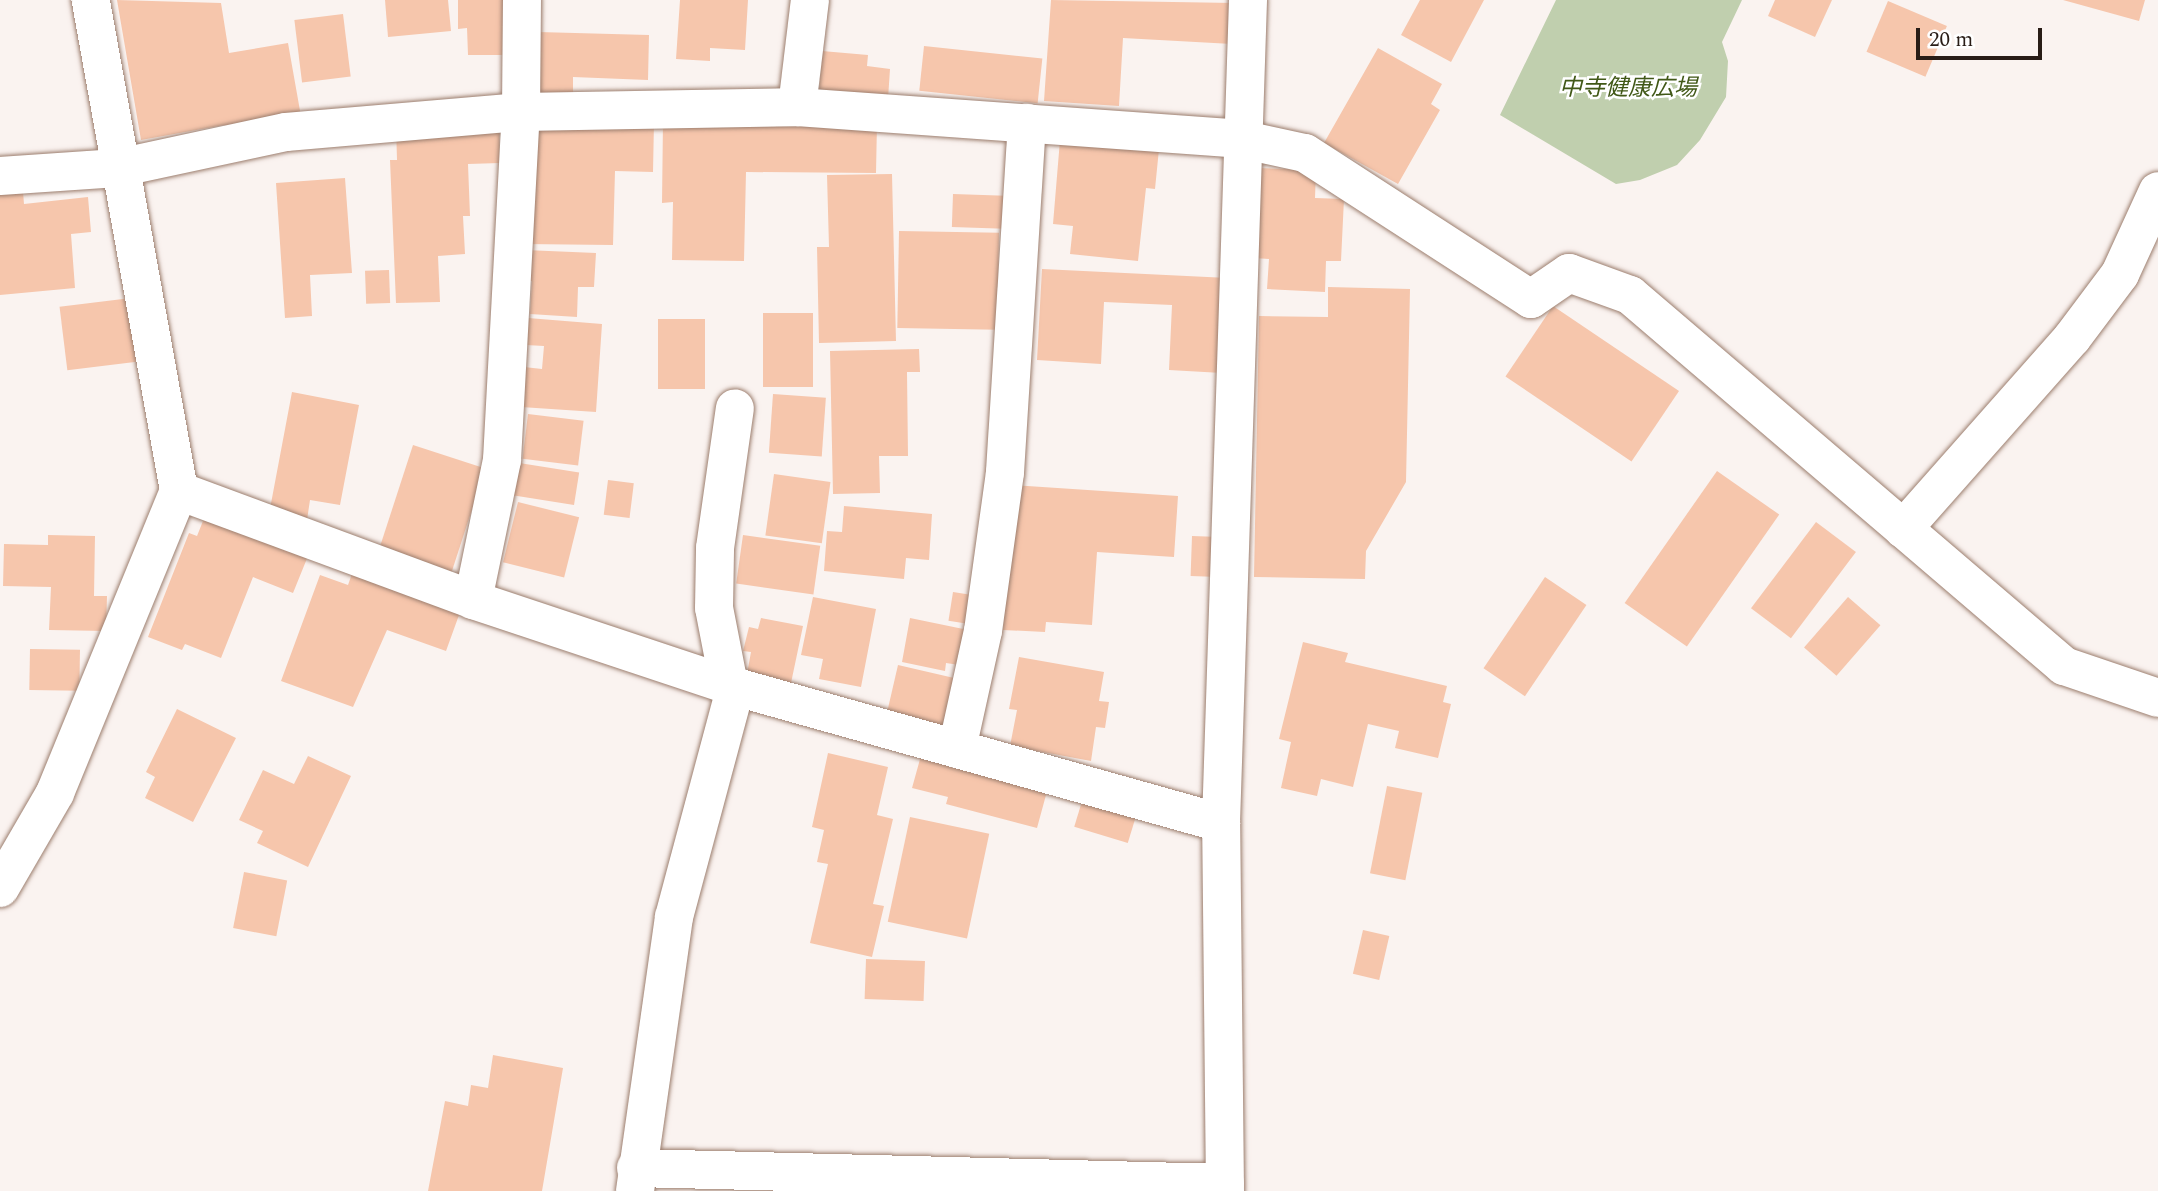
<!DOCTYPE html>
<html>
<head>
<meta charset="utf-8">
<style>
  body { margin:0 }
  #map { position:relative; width:2158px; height:1191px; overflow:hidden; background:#faf3f0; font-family:Spectral,"Noto Sans JP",serif }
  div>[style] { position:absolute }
  .green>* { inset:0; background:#c0cfae }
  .building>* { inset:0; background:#f6c6ac; transform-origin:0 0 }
  .roads { filter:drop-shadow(0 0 2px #9c7e6e) drop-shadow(0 0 2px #9c7e6e) }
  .minor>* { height:38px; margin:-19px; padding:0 19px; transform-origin:19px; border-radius:19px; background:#fff }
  span { translate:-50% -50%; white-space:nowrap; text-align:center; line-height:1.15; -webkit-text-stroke:5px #fff; paint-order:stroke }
  .park-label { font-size:23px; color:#415817; font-style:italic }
  .scale { position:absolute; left:1916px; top:28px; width:126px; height:32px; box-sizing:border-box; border:4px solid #281c16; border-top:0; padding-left:9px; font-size:21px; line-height:24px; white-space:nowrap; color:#281c16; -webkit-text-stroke:5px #fff; paint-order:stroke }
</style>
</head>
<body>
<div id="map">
  <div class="green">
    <div style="clip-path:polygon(1556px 0,1742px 0,1722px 42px,1728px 61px,1726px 97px,1700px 140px,1677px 165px,1640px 180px,1616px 184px,1500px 115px)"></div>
  </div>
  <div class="building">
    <div style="clip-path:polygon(117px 0,221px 3px,229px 53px,288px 43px,302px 122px,225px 135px,224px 125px,141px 140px)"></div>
    <div style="clip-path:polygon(385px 0,448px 0,451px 31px,388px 37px)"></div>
    <div style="clip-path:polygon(458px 0,511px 0,511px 55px,468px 55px,467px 28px,458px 29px)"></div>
    <div style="clip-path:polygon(680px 0,748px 0,745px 50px,710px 48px,710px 61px,676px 59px)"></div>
    <div style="clip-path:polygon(1051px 0,1234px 3px,1232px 44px,1123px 38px,1119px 106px,1044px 101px)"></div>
    <div style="clip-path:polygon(1420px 0,1484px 0,1451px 62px,1401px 35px)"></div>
    <div style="clip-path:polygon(1775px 0,1832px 0,1815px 37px,1768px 16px)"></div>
    <div style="clip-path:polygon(2063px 0,2145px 0,2139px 21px)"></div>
    <div style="left:1888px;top:1px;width:64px;height:55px;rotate:23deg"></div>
    <div style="left:343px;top:14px;width:63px;height:49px;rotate:83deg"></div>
    <div style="clip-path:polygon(538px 32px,649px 35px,648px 80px,573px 77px,573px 102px,536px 101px)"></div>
    <div style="left:924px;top:46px;width:119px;height:45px;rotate:6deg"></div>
    <div style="clip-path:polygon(1378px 48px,1442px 84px,1431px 104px,1440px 110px,1398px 184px,1324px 143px)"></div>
    <div style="clip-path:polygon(822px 51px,868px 55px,867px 66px,890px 69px,888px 99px,819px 94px)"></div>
    <div style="clip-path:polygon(526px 120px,654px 122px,653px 172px,615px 171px,613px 245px,523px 244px)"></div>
    <div style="clip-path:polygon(663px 120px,877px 123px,876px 173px,746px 172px,744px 261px,672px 260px,673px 202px,662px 203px)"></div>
    <div style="clip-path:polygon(499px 122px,500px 163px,468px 164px,470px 216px,463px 216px,465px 254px,438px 256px,440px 302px,396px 303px,390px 160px,397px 160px,396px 126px)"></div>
    <div style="clip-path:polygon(1060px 140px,1159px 149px,1155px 189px,1146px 188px,1138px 261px,1070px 254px,1073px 226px,1053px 224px)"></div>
    <div style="clip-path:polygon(1258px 168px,1316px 170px,1315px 198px,1344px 199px,1341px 261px,1326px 261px,1325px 292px,1267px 289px,1269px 259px,1254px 258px)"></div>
    <div style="clip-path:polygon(892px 174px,896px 341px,819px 343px,817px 247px,829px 247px,827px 175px)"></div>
    <div style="clip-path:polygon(345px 178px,352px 273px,310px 275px,312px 316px,285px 318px,276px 183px)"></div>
    <div style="clip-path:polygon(23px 192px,24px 204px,88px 197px,91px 232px,71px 234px,75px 288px,0 295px,0 195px)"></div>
    <div style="left:953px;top:194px;width:60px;height:33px;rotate:2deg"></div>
    <div style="left:899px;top:231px;width:100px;height:97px;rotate:1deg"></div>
    <div style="clip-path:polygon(525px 250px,596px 253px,594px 287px,578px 287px,577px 317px,530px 314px,532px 281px,524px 281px)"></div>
    <div style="clip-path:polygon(1042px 269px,1228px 278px,1222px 373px,1169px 370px,1172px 305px,1104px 302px,1101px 364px,1037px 360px)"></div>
    <div style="left:389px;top:270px;width:33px;height:24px;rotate:88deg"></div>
    <div style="clip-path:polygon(1328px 287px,1410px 289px,1406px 482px,1366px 551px,1365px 579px,1254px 577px,1259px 316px,1328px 317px)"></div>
    <div style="left:131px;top:298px;width:64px;height:72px;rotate:83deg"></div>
    <div style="left:1553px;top:306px;width:152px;height:85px;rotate:34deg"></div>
    <div style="left:763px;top:313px;width:50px;height:74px"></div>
    <div style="clip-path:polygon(528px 318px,602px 324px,596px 412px,521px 407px,524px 367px,542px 369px,544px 346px,526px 345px)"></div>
    <div style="left:658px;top:319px;width:47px;height:70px"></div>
    <div style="clip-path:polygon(919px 349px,920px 372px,907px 372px,908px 456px,879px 456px,880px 493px,833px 494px,830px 351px)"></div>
    <div style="clip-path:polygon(292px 392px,359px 405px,340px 505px,310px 500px,307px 520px,269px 514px)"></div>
    <div style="left:773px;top:394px;width:53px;height:59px;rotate:4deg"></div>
    <div style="left:528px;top:414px;width:56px;height:45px;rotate:7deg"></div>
    <div style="left:413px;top:445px;width:76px;height:116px;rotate:18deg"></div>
    <div style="left:513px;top:462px;width:67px;height:33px;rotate:9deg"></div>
    <div style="left:1717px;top:471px;width:76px;height:161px;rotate:35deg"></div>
    <div style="left:774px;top:474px;width:57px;height:62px;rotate:8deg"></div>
    <div style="left:608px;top:480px;width:26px;height:35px;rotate:7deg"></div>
    <div style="clip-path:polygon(1013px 485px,1178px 496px,1174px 557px,1097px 552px,1092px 625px,1046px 622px,1045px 632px,1003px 630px)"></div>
    <div style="left:518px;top:502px;width:63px;height:62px;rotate:14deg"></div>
    <div style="clip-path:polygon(844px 506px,932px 514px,929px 560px,906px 558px,904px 579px,824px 571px,827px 531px,842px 532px)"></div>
    <div style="clip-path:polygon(205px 516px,308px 556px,293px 593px,253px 577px,221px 658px,185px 644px,182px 650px,148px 637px,189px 533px,197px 536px)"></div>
    <div style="left:1816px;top:522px;width:50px;height:108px;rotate:37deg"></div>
    <div style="clip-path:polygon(48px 535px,95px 536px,94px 596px,107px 596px,106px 631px,49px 630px,51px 587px,3px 586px,4px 544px,48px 545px)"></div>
    <div style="left:743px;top:535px;width:78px;height:49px;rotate:8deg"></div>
    <div style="left:1192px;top:536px;width:28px;height:40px;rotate:2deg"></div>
    <div style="clip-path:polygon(355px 565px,463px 604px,446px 651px,387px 630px,353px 707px,281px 681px,320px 575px,348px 585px)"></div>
    <div style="left:1545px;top:577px;width:50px;height:110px;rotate:34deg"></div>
    <div style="left:953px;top:592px;width:24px;height:29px;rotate:9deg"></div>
    <div style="clip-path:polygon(813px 597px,876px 609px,861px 687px,819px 679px,823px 659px,801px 655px)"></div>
    <div style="left:1848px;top:597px;width:43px;height:67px;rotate:41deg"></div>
    <div style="clip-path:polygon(761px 618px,803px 626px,791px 683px,747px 674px,751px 652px,743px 651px,749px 627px,758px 629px)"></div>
    <div style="clip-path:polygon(910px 618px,973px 631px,966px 666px,946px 663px,945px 671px,902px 662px)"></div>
    <div style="clip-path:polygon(1303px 642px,1348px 653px,1345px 662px,1447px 686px,1443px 702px,1451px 704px,1438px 758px,1395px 748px,1399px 731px,1368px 724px,1353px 787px,1321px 779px,1317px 796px,1281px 788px,1291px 742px,1279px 739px)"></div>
    <div style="left:30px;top:649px;width:50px;height:41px;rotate:1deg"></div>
    <div style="clip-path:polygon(1019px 657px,1104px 672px,1099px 701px,1109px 702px,1105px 728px,1096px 727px,1091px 761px,1010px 746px,1017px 710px,1009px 709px)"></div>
    <div style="left:898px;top:665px;width:73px;height:51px;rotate:13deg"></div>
    <div style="clip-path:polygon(177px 709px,236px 738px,193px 822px,145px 798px,155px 777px,146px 772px)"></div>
    <div style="clip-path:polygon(922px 752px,1049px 784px,1037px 828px,946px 804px,948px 797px,912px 788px)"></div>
    <div style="clip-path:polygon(828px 753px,888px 767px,877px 815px,893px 819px,873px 904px,884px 906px,872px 957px,810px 943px,828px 864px,817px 862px,824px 830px,812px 827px)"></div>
    <div style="clip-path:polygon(308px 756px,351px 776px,308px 867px,257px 843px,263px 831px,239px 820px,263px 770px,294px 784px)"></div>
    <div style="left:1387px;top:786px;width:36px;height:89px;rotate:11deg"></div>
    <div style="left:1083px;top:798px;width:56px;height:30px;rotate:17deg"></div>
    <div style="left:910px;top:817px;width:81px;height:107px;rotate:12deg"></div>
    <div style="left:244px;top:872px;width:44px;height:57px;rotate:11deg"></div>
    <div style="left:1363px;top:930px;width:27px;height:45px;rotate:13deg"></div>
    <div style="left:866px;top:959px;width:59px;height:40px;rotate:2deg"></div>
    <div style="clip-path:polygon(493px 1055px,563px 1068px,542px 1191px,428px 1191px,445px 1101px,468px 1106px,471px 1085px,488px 1088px)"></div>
  </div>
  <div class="roads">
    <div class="minor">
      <div style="left:797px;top:107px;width:108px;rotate:-83.1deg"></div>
      <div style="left:0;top:176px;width:118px;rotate:-3.9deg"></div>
      <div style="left:118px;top:168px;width:172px;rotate:-12.1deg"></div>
      <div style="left:286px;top:132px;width:236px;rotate:-4.9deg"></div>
      <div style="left:521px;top:112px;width:276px;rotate:-1deg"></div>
      <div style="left:797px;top:107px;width:444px;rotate:4.1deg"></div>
      <div style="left:1240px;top:139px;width:66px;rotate:12.2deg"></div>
      <div style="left:1305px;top:153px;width:269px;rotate:32.9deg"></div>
      <div style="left:1531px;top:299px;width:46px;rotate:-34.4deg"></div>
      <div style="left:1569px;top:273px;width:65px;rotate:19.8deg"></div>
      <div style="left:1630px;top:295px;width:571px;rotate:40.53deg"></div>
      <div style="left:2064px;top:666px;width:99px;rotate:18.8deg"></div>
      <div style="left:179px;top:491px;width:314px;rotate:20.3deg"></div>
      <div style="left:473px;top:600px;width:270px;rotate:18.4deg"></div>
      <div style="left:729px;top:685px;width:511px;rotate:15.67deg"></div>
      <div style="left:1903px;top:529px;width:255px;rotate:-48.5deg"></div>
      <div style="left:2072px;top:338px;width:80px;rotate:-53.1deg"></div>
      <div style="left:2120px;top:274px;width:91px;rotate:-65.4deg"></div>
      <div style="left:473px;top:600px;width:143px;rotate:-78.3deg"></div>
      <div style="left:502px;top:460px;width:349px;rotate:-86.9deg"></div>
      <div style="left:521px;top:112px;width:112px;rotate:-89.5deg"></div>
      <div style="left:729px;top:685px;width:78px;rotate:-101deg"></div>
      <div style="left:714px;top:608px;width:60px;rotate:-89deg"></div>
      <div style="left:715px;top:548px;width:141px;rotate:-81.9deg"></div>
      <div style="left:957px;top:749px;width:121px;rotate:-77.6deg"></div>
      <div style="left:983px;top:631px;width:161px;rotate:-82.1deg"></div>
      <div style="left:1005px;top:472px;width:350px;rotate:-86.4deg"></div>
      <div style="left:0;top:888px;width:110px;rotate:-59.9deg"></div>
      <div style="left:55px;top:793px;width:326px;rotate:-67.7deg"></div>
      <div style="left:179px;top:491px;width:499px;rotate:-100.2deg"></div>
      <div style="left:636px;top:1168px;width:589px;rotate:1.46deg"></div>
      <div style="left:635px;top:1191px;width:277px;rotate:-81.9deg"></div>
      <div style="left:674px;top:917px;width:239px;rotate:-75deg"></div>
      <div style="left:1225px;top:1191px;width:368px;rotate:-90.6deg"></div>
      <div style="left:1221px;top:823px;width:823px;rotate:-88.12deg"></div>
    </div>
  </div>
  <div class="park-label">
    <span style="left:1628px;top:89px">中寺健康広場</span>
  </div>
  <div class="scale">20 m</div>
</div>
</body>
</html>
